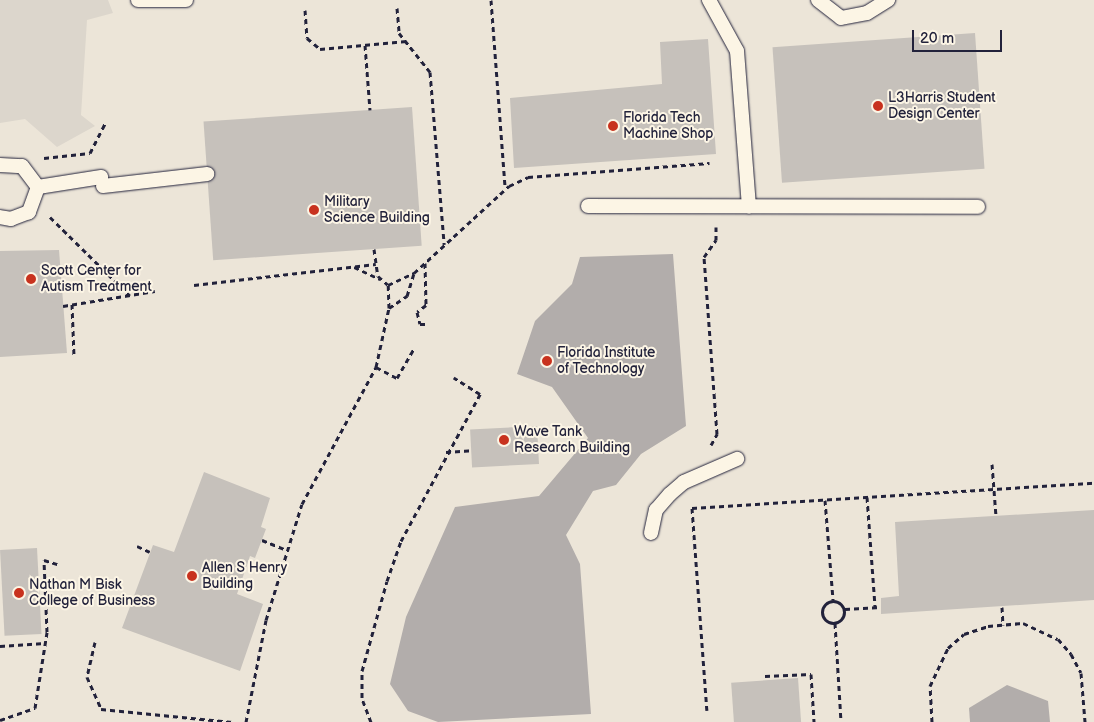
<!DOCTYPE html>
<html>
<head>
<meta charset="utf-8">
<style>
  body { margin:0 }
  #map { position:relative; width:1094px; height:722px; overflow:hidden; background:#fcf5e5; font-family:"Balsamiq Sans",sans-serif }
  div>[style] { position:absolute }
  .built>* { inset:0; background:#ece5d8; transform-origin:0 0 }
  .green>* { inset:0; background:#dcd6cc }
  .water>* { inset:0; background:#b2adab }
  .building>* { inset:0; background:#c6c1bb; transform-origin:0 0 }
  .path>* { height:3px; margin-top:-1.5px; transform-origin:0; background:repeating-linear-gradient(90deg,#22223b 0 5px,transparent 0 9px) }
  .path>.ring { margin:-1.5px; padding:0; box-sizing:content-box; background:none; border:3px solid #22223b; border-radius:50% }
  .roads { filter:drop-shadow(0 0 1px #22223b) drop-shadow(0 0 1px #22223b) }
  .service>* { height:14px; margin:-7px; padding:0 7px; transform-origin:7px; border-radius:7px; background:#fcf5e5 }
  .dots>* { width:14px; height:14px; translate:-50% -50%; box-sizing:border-box; border:2px solid #fcf5e5; border-radius:50% }
  span { translate:-50% -50%; white-space:nowrap; text-align:center; line-height:1.15; -webkit-text-stroke:4px #fcf5e5; paint-order:stroke }
  .poi-label { font-size:14px; color:#22223b }
  .left { translate:0 -50%; text-align:left }
  .scale { position:absolute; left:912px; top:30px; width:90px; height:22px; box-sizing:border-box; border:2px solid #22223b; border-top:0; padding-left:6px; font-size:15px; line-height:18px; white-space:nowrap; color:#22223b; -webkit-text-stroke:4px #fcf5e5; paint-order:stroke }
</style>
</head>
<body>
<div id="map">
  <div class="built">
    <div style="left:0;top:0;width:1094px;height:722px"></div>
  </div>
  <div class="green">
    <div style="clip-path:polygon(0 0,108px 0,113px 13px,87px 20px,81px 115px,95px 126px,57px 147px,25px 119px,0 123px)"></div>
  </div>
  <div class="water">
    <div style="clip-path:polygon(673px 254px,686px 426px,641px 454px,616px 485px,593px 491px,566px 535px,580px 564px,591px 714px,438px 722px,408px 711px,390px 684px,406px 617px,455px 507px,539px 496px,588px 438px,552px 387px,517px 374px,535px 321px,572px 284px,580px 257px)"></div>
    <div style="clip-path:polygon(1007px 685px,1048px 701px,1050px 722px,970px 722px,969px 708px)"></div>
  </div>
  <div class="building">
    <div style="left:975px;top:33px;width:136px;height:203px;rotate:86deg"></div>
    <div style="clip-path:polygon(708px 39px,716px 154px,514px 168px,510px 98px,662px 84px,660px 42px)"></div>
    <div style="left:412px;top:107px;width:139px;height:209px;rotate:86deg"></div>
    <div style="clip-path:polygon(59px 250px,67px 353px,0 357px,0 251px)"></div>
    <div style="left:537px;top:426px;width:38px;height:67px;rotate:87deg"></div>
    <div style="clip-path:polygon(204px 472px,270px 498px,261px 527px,266px 529px,255px 558px,250px 556px,237px 594px,263px 604px,240px 671px,122px 628px,153px 545px,174px 552px)"></div>
    <div style="clip-path:polygon(1094px 510px,1094px 600px,881px 614px,881px 598px,899px 596px,895px 522px)"></div>
    <div style="left:37px;top:548px;width:86px;height:37px;rotate:87deg"></div>
    <div style="left:798px;top:678px;width:44px;height:67px;rotate:86deg"></div>
  </div>
  <div class="path">
    <div style="left:491px;top:0;width:189px;rotate:85.7deg"></div>
    <div style="left:397px;top:8px;width:25px;rotate:85deg"></div>
    <div style="left:399px;top:33px;width:50px;rotate:51.5deg"></div>
    <div style="left:430px;top:72px;width:173px;rotate:85.3deg"></div>
    <div style="left:305px;top:10px;width:28px;rotate:86deg"></div>
    <div style="left:307px;top:38px;width:17px;rotate:40deg"></div>
    <div style="left:320px;top:49px;width:87px;rotate:-5.3deg"></div>
    <div style="left:365px;top:45px;width:65px;rotate:85.6deg"></div>
    <div style="left:44px;top:158px;width:46px;rotate:-6.2deg"></div>
    <div style="left:90px;top:153px;width:34px;rotate:-63deg"></div>
    <div style="left:50px;top:217px;width:112px;rotate:44.6deg"></div>
    <div style="left:374px;top:249px;width:27px;rotate:82deg"></div>
    <div style="left:378px;top:276px;width:13px;rotate:42deg"></div>
    <div style="left:425px;top:263px;width:42px;rotate:88.6deg"></div>
    <div style="left:426px;top:305px;width:11px;rotate:142deg"></div>
    <div style="left:417px;top:312px;width:12px;rotate:76deg"></div>
    <div style="left:420px;top:324px;width:5px"></div>
    <div style="left:354px;top:267px;width:29px;rotate:25deg"></div>
    <div style="left:194px;top:285px;width:183px;rotate:-6.6deg"></div>
    <div style="left:72px;top:304px;width:53px;rotate:87.8deg"></div>
    <div style="left:63px;top:306px;width:93px;rotate:-9.3deg"></div>
    <div style="left:389px;top:308px;width:22px;rotate:-34deg"></div>
    <div style="left:407px;top:296px;width:24px;rotate:-73deg"></div>
    <div style="left:376px;top:367px;width:60px;rotate:-77.6deg"></div>
    <div style="left:389px;top:308px;width:23px;rotate:-92deg"></div>
    <div style="left:388px;top:285px;width:29px;rotate:-25deg"></div>
    <div style="left:414px;top:273px;width:129px;rotate:-42.5deg"></div>
    <div style="left:509px;top:186px;width:21px;rotate:-25deg"></div>
    <div style="left:528px;top:177px;width:182px;rotate:-4.4deg"></div>
    <div style="left:711px;top:445px;width:13px;rotate:-61deg"></div>
    <div style="left:717px;top:434px;width:177px;rotate:-94.2deg"></div>
    <div style="left:704px;top:257px;width:21px;rotate:-55deg"></div>
    <div style="left:716px;top:240px;width:13px;rotate:-90deg"></div>
    <div style="left:446px;top:452px;width:26px;rotate:-4deg"></div>
    <div style="left:992px;top:464px;width:52px;rotate:85.6deg"></div>
    <div style="left:867px;top:497px;width:110px;rotate:85.8deg"></div>
    <div style="left:825px;top:500px;width:100px;rotate:85.4deg"></div>
    <div style="left:692px;top:508px;width:403px;rotate:-3.6deg"></div>
    <div style="left:692px;top:508px;width:203px;rotate:85.8deg"></div>
    <div style="left:262px;top:540px;width:27px;rotate:22deg"></div>
    <div style="left:137px;top:546px;width:14px;rotate:25deg"></div>
    <div class="ring" style="left:822px;top:601px;width:19px;height:19px"></div>
    <div style="left:1002px;top:607px;width:18px;rotate:87deg"></div>
    <div style="left:845px;top:609px;width:36px;rotate:-3deg"></div>
    <div style="left:835px;top:623px;width:99px;rotate:86.5deg"></div>
    <div style="left:95px;top:642px;width:36px;rotate:103deg"></div>
    <div style="left:87px;top:677px;width:35px;rotate:66deg"></div>
    <div style="left:101px;top:709px;width:132px;rotate:5.7deg"></div>
    <div style="left:0;top:646px;width:45px;rotate:-3.8deg"></div>
    <div style="left:765px;top:676px;width:46px;rotate:-2.5deg"></div>
    <div style="left:811px;top:674px;width:48px;rotate:86.4deg"></div>
    <div style="left:0;top:720px;width:37px;rotate:-19deg"></div>
    <div style="left:35px;top:708px;width:77px;rotate:-81deg"></div>
    <div style="left:47px;top:632px;width:72px;rotate:-92.4deg"></div>
    <div style="left:44px;top:560px;width:14px;rotate:17deg"></div>
    <div style="left:246px;top:722px;width:104px;rotate:-78.9deg"></div>
    <div style="left:266px;top:620px;width:121px;rotate:-72.8deg"></div>
    <div style="left:302px;top:504px;width:156px;rotate:-61.6deg"></div>
    <div style="left:376px;top:367px;width:24px;rotate:28deg"></div>
    <div style="left:397px;top:378px;width:34px;rotate:-60deg"></div>
    <div style="left:371px;top:722px;width:26px;rotate:-111deg"></div>
    <div style="left:362px;top:698px;width:27px;rotate:-90deg"></div>
    <div style="left:362px;top:671px;width:93px;rotate:-74.5deg"></div>
    <div style="left:387px;top:581px;width:42px;rotate:-70.7deg"></div>
    <div style="left:401px;top:541px;width:167px;rotate:-61.7deg"></div>
    <div style="left:480px;top:394px;width:31px;rotate:-148deg"></div>
    <div style="left:932px;top:722px;width:36px;rotate:-93deg"></div>
    <div style="left:930px;top:686px;width:42px;rotate:-64.7deg"></div>
    <div style="left:948px;top:648px;width:21px;rotate:-41deg"></div>
    <div style="left:964px;top:634px;width:25px;rotate:-18deg"></div>
    <div style="left:988px;top:626px;width:35px;rotate:-5deg"></div>
    <div style="left:1023px;top:623px;width:38px;rotate:25deg"></div>
    <div style="left:1058px;top:639px;width:20px;rotate:49deg"></div>
    <div style="left:1071px;top:654px;width:21px;rotate:62deg"></div>
    <div style="left:1081px;top:673px;width:49px;rotate:85.3deg"></div>
  </div>
  <div class="roads">
    <div class="service">
      <div style="left:138px;top:0;width:48px"></div>
      <div style="left:709px;top:0;width:58px;rotate:61.2deg"></div>
      <div style="left:737px;top:51px;width:156px;rotate:85.6deg"></div>
      <div style="left:818px;top:0;width:29px;rotate:38deg"></div>
      <div style="left:841px;top:18px;width:26px;rotate:-11deg"></div>
      <div style="left:867px;top:13px;width:25px;rotate:-32deg"></div>
      <div style="left:0;top:165px;width:22px;rotate:3deg"></div>
      <div style="left:22px;top:166px;width:26px;rotate:53deg"></div>
      <div style="left:38px;top:187px;width:27px;rotate:110deg"></div>
      <div style="left:29px;top:212px;width:19px;rotate:159deg"></div>
      <div style="left:11px;top:219px;width:11px;rotate:-170deg"></div>
      <div style="left:103px;top:186px;width:105px;rotate:-6.6deg"></div>
      <div style="left:38px;top:187px;width:64px;rotate:-9deg"></div>
      <div style="left:588px;top:206px;width:390px;rotate:0.1deg"></div>
      <div style="left:651px;top:533px;width:24px;rotate:-78deg"></div>
      <div style="left:656px;top:510px;width:21px;rotate:-49deg"></div>
      <div style="left:670px;top:494px;width:18px;rotate:-41deg"></div>
      <div style="left:684px;top:482px;width:58px;rotate:-23.5deg"></div>
    </div>
  </div>
  <div class="dots">
    <div style="left:878px;top:106px;background:#c8321e"></div>
    <div style="left:613px;top:126px;background:#c8321e"></div>
    <div style="left:314px;top:210px;background:#c8321e"></div>
    <div style="left:31px;top:279px;background:#c8321e"></div>
    <div style="left:547px;top:361px;background:#c8321e"></div>
    <div style="left:504px;top:440px;background:#c8321e"></div>
    <div style="left:192px;top:576px;background:#c8321e"></div>
    <div style="left:19px;top:593px;background:#c8321e"></div>
  </div>
  <div class="poi-label">
    <span class="left" style="left:888px;top:106px">L3Harris Student<br>Design Center</span>
    <span class="left" style="left:623px;top:126px">Florida Tech<br>Machine Shop</span>
    <span class="left" style="left:324px;top:210px">Military<br>Science Building</span>
    <span class="left" style="left:41px;top:279px">Scott Center for<br>Autism Treatment</span>
    <span class="left" style="left:557px;top:361px">Florida Institute<br>of Technology</span>
    <span class="left" style="left:514px;top:440px">Wave Tank<br>Research Building</span>
    <span class="left" style="left:202px;top:576px">Allen S Henry<br>Building</span>
    <span class="left" style="left:29px;top:593px">Nathan M Bisk<br>College of Business</span>
  </div>
  <div class="scale">20 m</div>
</div>
</body>
</html>
